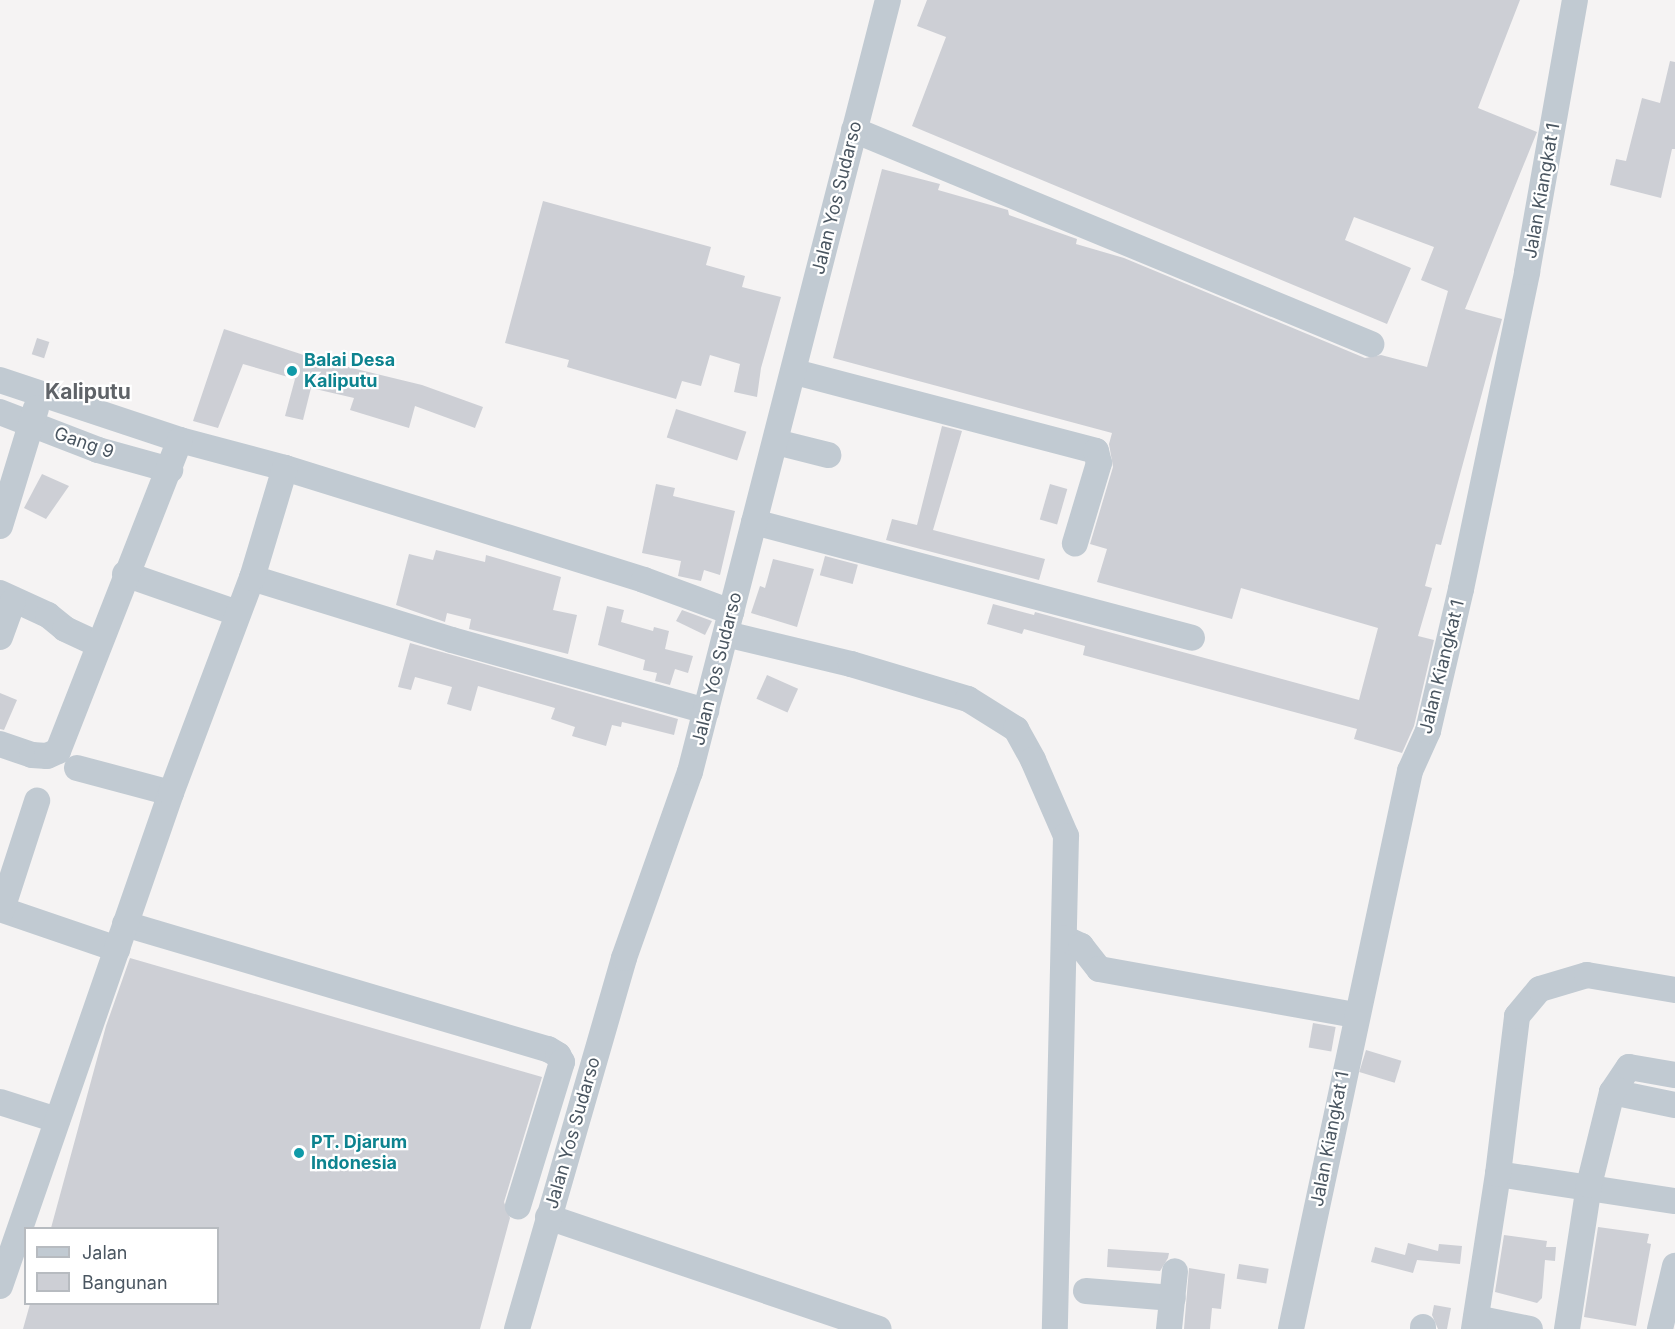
<!DOCTYPE html>
<html>
<head>
<meta charset="utf-8">
<style>
  body { margin:0 }
  #map { position:relative; width:1675px; height:1329px; overflow:hidden; background:#f5f3f3; font-family:Inter,sans-serif }
  div>[style] { position:absolute }
  .building>* { inset:0; background:#cdcfd5; transform-origin:0 0 }
  .minor>* { height:26px; margin:-13px; padding:0 13px; transform-origin:13px; border-radius:13px; background:#c1cad2 }
  .dots>* { width:16px; height:16px; translate:-50% -50%; box-sizing:border-box; border:3px solid #fff; border-radius:50% }
  span { translate:-50% -50%; white-space:nowrap; text-align:center; line-height:1.15; -webkit-text-stroke:4.5px #fff; paint-order:stroke }
  .street-label { font-size:18px; color:#4a5661 }
  .culture-label { font-size:18px; color:#0d838f; font-weight:700 }
  .left { translate:0 -50%; text-align:left }
  .quarter-label { font-size:21px; color:#5f6368; font-weight:700 }
  .legend { position:absolute; left:24px; top:1227px; width:195px; height:78px; box-sizing:border-box; background:#fff; border:2px solid #b7bbc0; margin:0; padding:8px 10px; list-style:none; font-size:18px; color:#4a5661 }
  .legend li { display:flex; align-items:center; gap:12px; height:30px }
  .legend b { width:30px; border:2px solid #b7bbc0 }
</style>
</head>
<body>
<div id="map">
  <div class="building">
    <div style="clip-path:polygon(927px 0,1520px 0,1478px 108px,1537px 132px,1465px 309px,1502px 319px,1441px 545px,1436px 544px,1425px 586px,1432px 588px,1418px 636px,1434px 640px,1414px 726px,1402px 753px,1354px 739px,1357px 729px,1083px 655px,1085px 646px,1024px 629px,1022px 634px,987px 624px,993px 604px,1034px 615px,1035px 612px,1359px 700px,1378px 628px,1241px 588px,1232px 619px,1097px 582px,1107px 549px,1090px 544px,1113px 467px,1109px 444px,1112px 433px,833px 358px,882px 169px,940px 184px,938px 190px,1008px 210px,1009px 215px,1077px 239px,1076px 244px,1124px 258px,1365px 358px,1381px 355px,1427px 367px,1448px 291px,1421px 280px,1434px 247px,1354px 217px,1345px 240px,1411px 268px,1387px 324px,912px 126px,946px 37px,917px 26px)"></div>
    <div style="clip-path:polygon(1670px 61px,1675px 62px,1675px 149px,1672px 149px,1661px 198px,1610px 185px,1616px 159px,1626px 161px,1642px 98px,1660px 103px)"></div>
    <div style="clip-path:polygon(543px 201px,711px 247px,706px 265px,745px 276px,742px 287px,781px 297px,761px 368px,757px 397px,734px 392px,740px 364px,710px 355px,701px 386px,682px 381px,676px 399px,567px 367px,569px 360px,505px 343px)"></div>
    <div style="clip-path:polygon(224px 329px,319px 360px,422px 385px,483px 407px,475px 428px,415px 406px,409px 428px,350px 410px,354px 398px,311px 388px,303px 420px,285px 416px,295px 379px,243px 364px,218px 428px,193px 421px)"></div>
    <div style="left:37px;top:338px;width:13px;height:17px;rotate:18deg"></div>
    <div style="left:676px;top:409px;width:74px;height:30px;rotate:18deg"></div>
    <div style="clip-path:polygon(942px 426px,962px 431px,933px 530px,1045px 559px,1039px 580px,886px 540px,892px 519px,917px 525px)"></div>
    <div style="clip-path:polygon(42px 474px,69px 486px,46px 519px,24px 508px)"></div>
    <div style="clip-path:polygon(656px 484px,675px 488px,673px 496px,735px 511px,720px 575px,704px 570px,701px 581px,678px 576px,681px 561px,642px 553px)"></div>
    <div style="left:1050px;top:484px;width:18px;height:37px;rotate:16deg"></div>
    <div style="clip-path:polygon(436px 550px,485px 562px,486px 555px,561px 577px,553px 610px,577px 615px,568px 654px,469px 629px,471px 619px,447px 613px,445px 622px,396px 605px,409px 554px,433px 560px)"></div>
    <div style="left:825px;top:556px;width:34px;height:20px;rotate:15deg"></div>
    <div style="clip-path:polygon(773px 559px,814px 569px,797px 627px,751px 613px,760px 586px,765px 588px)"></div>
    <div style="clip-path:polygon(607px 606px,624px 610px,621px 622px,653px 631px,654px 627px,669px 631px,665px 649px,693px 656px,688px 673px,675px 669px,670px 685px,655px 681px,657px 673px,643px 670px,645px 660px,598px 645px)"></div>
    <div style="clip-path:polygon(682px 610px,712px 621px,705px 635px,676px 621px)"></div>
    <div style="clip-path:polygon(410px 643px,678px 719px,674px 735px,622px 722px,621px 727px,612px 725px,606px 746px,572px 736px,575px 727px,551px 719px,555px 708px,478px 686px,471px 711px,447px 704px,452px 687px,415px 677px,411px 690px,398px 687px)"></div>
    <div style="left:767px;top:675px;width:34px;height:26px;rotate:24deg"></div>
    <div style="clip-path:polygon(0 693px,17px 700px,4px 730px,0 729px)"></div>
    <div style="clip-path:polygon(130px 958px,542px 1077px,504px 1202px,510px 1218px,480px 1329px,23px 1329px,30px 1304px,218px 1304px,218px 1228px,51px 1228px,106px 1026px)"></div>
    <div style="left:1313px;top:1023px;width:23px;height:25px;rotate:10deg"></div>
    <div style="left:1366px;top:1050px;width:37px;height:23px;rotate:17deg"></div>
    <div style="clip-path:polygon(1598px 1227px,1649px 1234px,1647px 1243px,1651px 1244px,1636px 1326px,1584px 1317px)"></div>
    <div style="clip-path:polygon(1504px 1235px,1547px 1241px,1546px 1247px,1556px 1247px,1555px 1261px,1545px 1260px,1542px 1298px,1537px 1303px,1495px 1292px)"></div>
    <div style="clip-path:polygon(1408px 1243px,1438px 1251px,1439px 1244px,1462px 1246px,1460px 1264px,1417px 1260px,1413px 1273px,1371px 1262px,1375px 1247px,1405px 1255px)"></div>
    <div style="clip-path:polygon(1108px 1249px,1169px 1253px,1168px 1258px,1160px 1271px,1107px 1267px)"></div>
    <div style="left:1239px;top:1264px;width:30px;height:15px;rotate:9deg"></div>
    <div style="clip-path:polygon(1189px 1268px,1225px 1274px,1221px 1309px,1212px 1308px,1210px 1329px,1184px 1329px)"></div>
    <div style="clip-path:polygon(1434px 1305px,1451px 1308px,1447px 1329px,1438px 1329px,1432px 1315px)"></div>
  </div>
  <div class="minor">
    <div style="left:854px;top:130px;width:560px;rotate:22.49deg"></div>
    <div style="left:795px;top:372px;width:311px;rotate:14.7deg"></div>
    <div style="left:1096px;top:451px;width:12px;rotate:76deg"></div>
    <div style="left:1099px;top:463px;width:84px;rotate:106.7deg"></div>
    <div style="left:0;top:380px;width:190px;rotate:18.4deg"></div>
    <div style="left:180px;top:440px;width:109px;rotate:14.9deg"></div>
    <div style="left:285px;top:468px;width:376px;rotate:17.3deg"></div>
    <div style="left:644px;top:580px;width:93px;rotate:20.2deg"></div>
    <div style="left:0;top:412px;width:105px;rotate:21.2deg"></div>
    <div style="left:98px;top:450px;width:75px;rotate:15.5deg"></div>
    <div style="left:776px;top:442px;width:54px;rotate:14deg"></div>
    <div style="left:754px;top:522px;width:453px;rotate:14.8deg"></div>
    <div style="left:0;top:526px;width:123px;rotate:-73deg"></div>
    <div style="left:125px;top:574px;width:119px;rotate:19.2deg"></div>
    <div style="left:252px;top:578px;width:209px;rotate:17.2deg"></div>
    <div style="left:452px;top:640px;width:264px;rotate:15.6deg"></div>
    <div style="left:0;top:593px;width:53px;rotate:24.6deg"></div>
    <div style="left:48px;top:615px;width:22px;rotate:39deg"></div>
    <div style="left:65px;top:629px;width:35px;rotate:25deg"></div>
    <div style="left:726px;top:634px;width:129px;rotate:13.5deg"></div>
    <div style="left:851px;top:664px;width:122px;rotate:16.7deg"></div>
    <div style="left:968px;top:699px;width:57px;rotate:32deg"></div>
    <div style="left:1016px;top:729px;width:35px;rotate:61deg"></div>
    <div style="left:1033px;top:760px;width:83px;rotate:66.5deg"></div>
    <div style="left:1066px;top:836px;width:493px;rotate:91.3deg"></div>
    <div style="left:0;top:637px;width:38px;rotate:-70deg"></div>
    <div style="left:0;top:744px;width:34px;rotate:19deg"></div>
    <div style="left:32px;top:755px;width:15px;rotate:4deg"></div>
    <div style="left:47px;top:756px;width:12px;rotate:-24deg"></div>
    <div style="left:58px;top:751px;width:334px;rotate:-68.6deg"></div>
    <div style="left:77px;top:768px;width:97px;rotate:14.9deg"></div>
    <div style="left:0;top:909px;width:124px;rotate:18.9deg"></div>
    <div style="left:2px;top:909px;width:114px;rotate:-72deg"></div>
    <div style="left:125px;top:924px;width:441px;rotate:16.5deg"></div>
    <div style="left:548px;top:1049px;width:12px;rotate:31deg"></div>
    <div style="left:558px;top:1055px;width:8px;rotate:60deg"></div>
    <div style="left:562px;top:1062px;width:151px;rotate:107deg"></div>
    <div style="left:1064px;top:938px;width:19px;rotate:25deg"></div>
    <div style="left:1081px;top:946px;width:29px;rotate:52deg"></div>
    <div style="left:1099px;top:969px;width:260px;rotate:10.2deg"></div>
    <div style="left:1612px;top:1092px;width:64px;rotate:11.7deg"></div>
    <div style="left:0;top:1102px;width:60px;rotate:17.5deg"></div>
    <div style="left:1498px;top:1174px;width:179px;rotate:8.7deg"></div>
    <div style="left:548px;top:1217px;width:349px;rotate:18.7deg"></div>
    <div style="left:0;top:1286px;width:522px;rotate:-70.87deg"></div>
    <div style="left:171px;top:793px;width:230px;rotate:-69.4deg"></div>
    <div style="left:252px;top:578px;width:115px;rotate:-73.3deg"></div>
    <div style="left:1086px;top:1291px;width:87px;rotate:4.6deg"></div>
    <div style="left:1476px;top:1318px;width:55px;rotate:11.5deg"></div>
    <div style="left:517px;top:1329px;width:386px;rotate:-73.9deg"></div>
    <div style="left:624px;top:958px;width:197px;rotate:-70.5deg"></div>
    <div style="left:690px;top:772px;width:797px;rotate:-75.62deg"></div>
    <div style="left:1169px;top:1329px;width:58px;rotate:-84.1deg"></div>
    <div style="left:1291px;top:1329px;width:571px;rotate:-77.96deg"></div>
    <div style="left:1410px;top:771px;width:44px;rotate:-65.8deg"></div>
    <div style="left:1428px;top:731px;width:146px;rotate:-76.9deg"></div>
    <div style="left:1461px;top:589px;width:324px;rotate:-78.2deg"></div>
    <div style="left:1527px;top:272px;width:276px;rotate:-80deg"></div>
    <div style="left:1423px;top:1329px;width:2px;rotate:-90deg"></div>
    <div style="left:1474px;top:1329px;width:157px;rotate:-81.2deg"></div>
    <div style="left:1498px;top:1174px;width:159px;rotate:-83.1deg"></div>
    <div style="left:1517px;top:1016px;width:35px;rotate:-50deg"></div>
    <div style="left:1540px;top:989px;width:49px;rotate:-16.6deg"></div>
    <div style="left:1587px;top:975px;width:89px;rotate:9.7deg"></div>
    <div style="left:1567px;top:1329px;width:146px;rotate:-81.3deg"></div>
    <div style="left:1589px;top:1185px;width:96px;rotate:-76.1deg"></div>
    <div style="left:1612px;top:1092px;width:30px;rotate:-56deg"></div>
    <div style="left:1629px;top:1067px;width:47px;rotate:9.9deg"></div>
    <div style="left:1660px;top:1329px;width:65px;rotate:-76.6deg"></div>
  </div>
  <div class="dots">
    <div style="left:292px;top:371px;background:#0f9aa8"></div>
    <div style="left:299px;top:1153px;background:#0f9aa8"></div>
  </div>
  <div class="street-label">
    <span style="left:1542px;top:191px;rotate:-80deg">Jalan Kiangkat 1</span>
    <span style="left:837px;top:198px;rotate:-76deg">Jalan Yos Sudarso</span>
    <span style="left:84px;top:443px;rotate:19deg">Gang 9</span>
    <span style="left:1442px;top:667px;rotate:-76deg">Jalan Kiangkat 1</span>
    <span style="left:717px;top:669px;rotate:-76deg">Jalan Yos Sudarso</span>
    <span style="left:573px;top:1133px;rotate:-74deg">Jalan Yos Sudarso</span>
    <span style="left:1330px;top:1139px;rotate:-79deg">Jalan Kiangkat 1</span>
  </div>
  <div class="culture-label">
    <span class="left" style="left:304px;top:371px">Balai Desa<br>Kaliputu</span>
    <span class="left" style="left:311px;top:1153px">PT. Djarum<br>Indonesia</span>
  </div>
  <div class="quarter-label">
    <span style="left:88px;top:392px">Kaliputu</span>
  </div>
  <ul class="legend">
  <li><b style="height:8px;background:#c1cad2"></b>Jalan</li>
  <li><b style="height:16px;background:#cdcfd5"></b>Bangunan</li>
  </ul>
</div>
</body>
</html>
